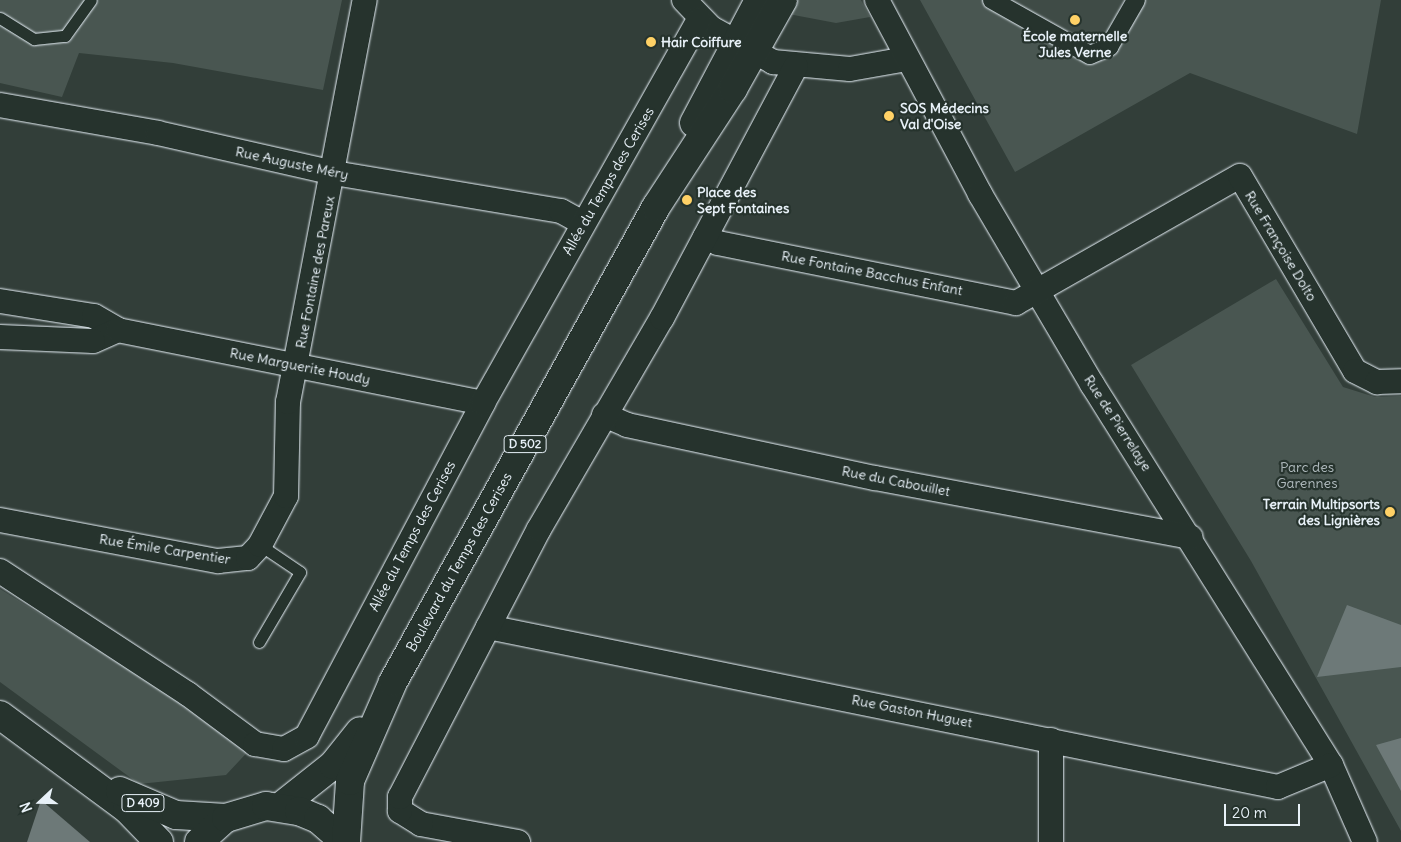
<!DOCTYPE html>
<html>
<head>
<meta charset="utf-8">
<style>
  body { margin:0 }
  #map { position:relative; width:1401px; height:842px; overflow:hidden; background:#323e39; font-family:Delius,sans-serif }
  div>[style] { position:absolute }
  .built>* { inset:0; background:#3f4b46 }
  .green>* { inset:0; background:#495651 }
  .water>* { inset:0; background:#6d7978 }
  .roads { filter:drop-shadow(0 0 1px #e8f1f8) drop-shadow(0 0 1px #e8f1f8) }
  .service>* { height:11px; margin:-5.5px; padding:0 5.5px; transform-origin:5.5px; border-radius:5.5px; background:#26332d }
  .pedestrian>* { height:18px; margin:-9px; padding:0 9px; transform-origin:9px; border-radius:9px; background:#26332d }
  .minor>* { height:24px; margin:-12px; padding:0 12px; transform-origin:12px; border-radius:12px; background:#26332d }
  .primary>* { height:28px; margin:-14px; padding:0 14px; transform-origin:14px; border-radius:14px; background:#26332d }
  .dots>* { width:14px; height:14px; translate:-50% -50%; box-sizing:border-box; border:2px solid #26332d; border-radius:50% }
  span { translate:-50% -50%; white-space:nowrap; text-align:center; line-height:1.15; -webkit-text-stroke:4.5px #26332d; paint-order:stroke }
  .shield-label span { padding:1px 4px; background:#26332d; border:1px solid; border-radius:4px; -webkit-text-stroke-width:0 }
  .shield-label { font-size:12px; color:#e8f1f8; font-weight:700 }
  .poi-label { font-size:14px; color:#e8f1f8; font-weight:700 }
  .left { translate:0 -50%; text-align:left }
  .right { translate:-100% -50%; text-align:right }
  .street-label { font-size:14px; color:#e8f1f8 }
  .park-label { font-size:14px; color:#b0bbbe }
  .north { position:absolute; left:15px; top:777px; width:50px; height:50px; -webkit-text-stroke:4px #26332d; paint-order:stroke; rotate:249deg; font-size:14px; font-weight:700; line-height:20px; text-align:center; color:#e8f1f8 }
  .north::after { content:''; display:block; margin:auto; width:18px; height:22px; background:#e8f1f8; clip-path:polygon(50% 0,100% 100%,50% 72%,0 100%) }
  .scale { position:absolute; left:1224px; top:804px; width:76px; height:22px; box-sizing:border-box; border:2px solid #e8f1f8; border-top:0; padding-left:6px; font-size:15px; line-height:18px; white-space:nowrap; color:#e8f1f8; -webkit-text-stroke:4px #26332d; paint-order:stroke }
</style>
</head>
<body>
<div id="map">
  <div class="built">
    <div style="clip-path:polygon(1000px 0,1124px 0,1103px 40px,1084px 46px)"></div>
  </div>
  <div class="green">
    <div style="clip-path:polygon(0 0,342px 0,323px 90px,173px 63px,79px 53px,62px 97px,0 83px)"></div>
    <div style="clip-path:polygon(790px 0,861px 0,870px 17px,836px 23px,783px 13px)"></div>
    <div style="clip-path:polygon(920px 0,992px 0,1090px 54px,1109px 47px,1136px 0,1381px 0,1357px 134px,1190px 73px,1015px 172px)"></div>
    <div style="clip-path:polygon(1276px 279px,1343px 387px,1375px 397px,1401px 396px,1401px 831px,1251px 561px,1131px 365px)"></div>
    <div style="clip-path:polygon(0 589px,222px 727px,255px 744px,226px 775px,139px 784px,0 682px)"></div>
  </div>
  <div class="water">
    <div style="clip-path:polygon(1347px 605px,1401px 625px,1401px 667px,1317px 677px)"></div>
    <div style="clip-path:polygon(1401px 738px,1401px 791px,1376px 745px)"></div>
    <div style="clip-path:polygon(41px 800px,90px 842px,27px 842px)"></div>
  </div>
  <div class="roads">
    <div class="service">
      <div style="left:0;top:18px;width:40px;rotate:32deg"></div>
      <div style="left:34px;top:39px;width:31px;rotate:-6deg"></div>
      <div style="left:65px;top:36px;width:44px;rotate:-54.2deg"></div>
      <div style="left:259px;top:642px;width:81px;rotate:-59.6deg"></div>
      <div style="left:300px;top:572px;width:48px;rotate:-146deg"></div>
    </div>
    <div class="pedestrian">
      <div style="left:992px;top:0;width:112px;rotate:29.3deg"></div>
      <div style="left:1090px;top:55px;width:21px;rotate:-23deg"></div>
      <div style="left:1109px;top:47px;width:54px;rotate:-60.1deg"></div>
    </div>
    <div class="minor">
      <div style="left:684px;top:0;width:39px;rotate:46deg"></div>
      <div style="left:711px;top:28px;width:71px;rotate:28.7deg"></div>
      <div style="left:773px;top:62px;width:77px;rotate:5.2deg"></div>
      <div style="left:850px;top:69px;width:58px;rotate:-10deg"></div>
      <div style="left:877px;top:0;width:220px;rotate:62deg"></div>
      <div style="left:980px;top:194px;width:221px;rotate:59.5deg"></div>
      <div style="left:1092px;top:384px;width:450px;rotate:57.9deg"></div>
      <div style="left:1331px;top:765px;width:84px;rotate:66.2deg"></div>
      <div style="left:0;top:105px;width:160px;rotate:10deg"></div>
      <div style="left:158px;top:133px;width:180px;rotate:12.8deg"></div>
      <div style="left:334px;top:173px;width:230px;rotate:9.5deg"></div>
      <div style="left:561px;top:211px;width:25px;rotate:29deg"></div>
      <div style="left:705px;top:237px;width:14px;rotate:25deg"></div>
      <div style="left:718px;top:243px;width:304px;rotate:11.4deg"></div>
      <div style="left:1016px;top:303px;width:257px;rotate:-29.6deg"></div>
      <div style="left:1240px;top:176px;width:226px;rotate:59.5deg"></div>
      <div style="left:1355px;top:371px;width:25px;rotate:27deg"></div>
      <div style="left:1377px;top:382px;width:24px;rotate:-2deg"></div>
      <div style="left:0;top:301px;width:95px;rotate:9.1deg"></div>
      <div style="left:94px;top:316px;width:28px;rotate:30deg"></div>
      <div style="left:118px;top:330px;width:27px;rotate:156deg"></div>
      <div style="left:93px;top:341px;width:93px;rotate:-177.5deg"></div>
      <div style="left:118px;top:330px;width:372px;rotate:11.3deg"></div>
      <div style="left:604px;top:415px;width:25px;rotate:23deg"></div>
      <div style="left:627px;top:425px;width:254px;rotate:12.1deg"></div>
      <div style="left:875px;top:478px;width:321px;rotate:10.6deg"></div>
      <div style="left:0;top:520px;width:222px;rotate:10.7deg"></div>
      <div style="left:218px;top:561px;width:30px;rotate:-6deg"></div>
      <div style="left:248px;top:558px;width:18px;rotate:-47deg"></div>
      <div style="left:260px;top:545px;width:55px;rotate:-62deg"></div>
      <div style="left:286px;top:496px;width:94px;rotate:-88.8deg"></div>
      <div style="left:288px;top:402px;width:409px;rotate:-79.2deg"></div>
      <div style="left:0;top:571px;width:225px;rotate:33.2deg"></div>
      <div style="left:188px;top:694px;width:84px;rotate:36.7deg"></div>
      <div style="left:255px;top:744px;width:29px;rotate:10deg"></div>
      <div style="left:284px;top:749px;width:26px;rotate:-29deg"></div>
      <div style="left:307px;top:736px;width:377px;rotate:-62.1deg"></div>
      <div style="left:483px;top:403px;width:440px;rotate:-60.6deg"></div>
      <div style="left:488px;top:627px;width:806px;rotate:11.45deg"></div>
      <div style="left:1278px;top:787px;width:57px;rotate:-22.5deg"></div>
      <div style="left:518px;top:842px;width:99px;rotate:-169.5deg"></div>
      <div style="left:421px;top:824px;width:25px;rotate:-148deg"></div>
      <div style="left:400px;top:811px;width:14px;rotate:-90deg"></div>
      <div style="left:400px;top:797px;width:302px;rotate:-62.6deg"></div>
      <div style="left:539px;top:529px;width:244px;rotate:-59.8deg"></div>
      <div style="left:662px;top:318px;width:285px;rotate:-62deg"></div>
      <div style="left:1051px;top:842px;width:102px;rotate:-90deg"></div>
    </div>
    <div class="primary">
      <div style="left:694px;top:123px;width:139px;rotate:-62.1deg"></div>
      <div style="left:0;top:715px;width:158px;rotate:36.5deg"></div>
      <div style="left:127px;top:809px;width:46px;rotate:45.9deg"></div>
      <div style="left:120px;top:791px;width:61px;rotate:23.2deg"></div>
      <div style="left:176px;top:815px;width:50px;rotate:3.4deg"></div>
      <div style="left:280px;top:807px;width:68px;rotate:-38.4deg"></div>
      <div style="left:333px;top:765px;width:43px;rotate:-51.5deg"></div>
      <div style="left:199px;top:842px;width:36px;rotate:-42deg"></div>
      <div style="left:226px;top:818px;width:42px;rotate:-16.7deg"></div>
      <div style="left:266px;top:806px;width:33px;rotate:9deg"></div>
      <div style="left:299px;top:811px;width:21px;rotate:23deg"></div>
      <div style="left:318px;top:819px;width:35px;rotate:41deg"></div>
      <div style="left:346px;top:842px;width:61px;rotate:-86.2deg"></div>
      <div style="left:350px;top:781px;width:108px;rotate:-66.5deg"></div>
      <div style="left:393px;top:682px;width:543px;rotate:-61.03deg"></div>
      <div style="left:656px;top:207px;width:141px;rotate:-56.9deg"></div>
      <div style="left:733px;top:89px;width:102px;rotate:-60.7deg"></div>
    </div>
  </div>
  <div class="dots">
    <div style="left:1075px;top:20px;background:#ffd166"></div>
    <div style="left:651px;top:42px;background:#ffd166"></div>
    <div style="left:889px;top:116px;background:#ffd166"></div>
    <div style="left:687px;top:200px;background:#ffd166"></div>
    <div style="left:1390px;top:512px;background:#ffd166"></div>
  </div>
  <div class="shield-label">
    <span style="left:525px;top:444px">D 502</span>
    <span style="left:143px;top:803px">D 409</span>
  </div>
  <div class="poi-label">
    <span style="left:1075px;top:44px">École maternelle<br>Jules Verne</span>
    <span class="left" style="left:661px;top:42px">Hair Coiffure</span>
    <span class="left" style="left:900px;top:116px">SOS Médecins<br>Val d'Oise</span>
    <span class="left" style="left:697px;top:200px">Place des<br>Sept Fontaines</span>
    <span class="right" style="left:1380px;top:512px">Terrain Multipsorts<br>des Lignières</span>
  </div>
  <div class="street-label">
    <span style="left:292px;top:163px;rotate:12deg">Rue Auguste Méry</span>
    <span style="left:608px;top:181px;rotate:-60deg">Allée du Temps des Cerises</span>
    <span style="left:1281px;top:246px;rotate:59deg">Rue Françoise Dolto</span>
    <span style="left:315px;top:272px;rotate:-79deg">Rue Fontaine des Pareux</span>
    <span style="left:872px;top:273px;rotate:11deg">Rue Fontaine Bacchus Enfant</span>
    <span style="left:300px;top:366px;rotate:11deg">Rue Marguerite Houdy</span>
    <span style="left:1118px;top:423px;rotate:57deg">Rue de Pierrelaye</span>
    <span style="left:896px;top:481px;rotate:11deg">Rue du Cabouillet</span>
    <span style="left:412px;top:536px;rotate:-62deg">Allée du Temps des Cerises</span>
    <span style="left:165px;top:549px;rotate:9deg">Rue Émile Carpentier</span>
    <span style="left:459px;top:562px;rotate:-61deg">Boulevard du Temps des Cerises</span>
    <span style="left:912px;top:711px;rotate:11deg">Rue Gaston Huguet</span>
  </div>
  <div class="park-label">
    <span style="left:1307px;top:475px">Parc des<br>Garennes</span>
  </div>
  <div class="north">N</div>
  <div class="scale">20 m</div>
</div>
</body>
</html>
